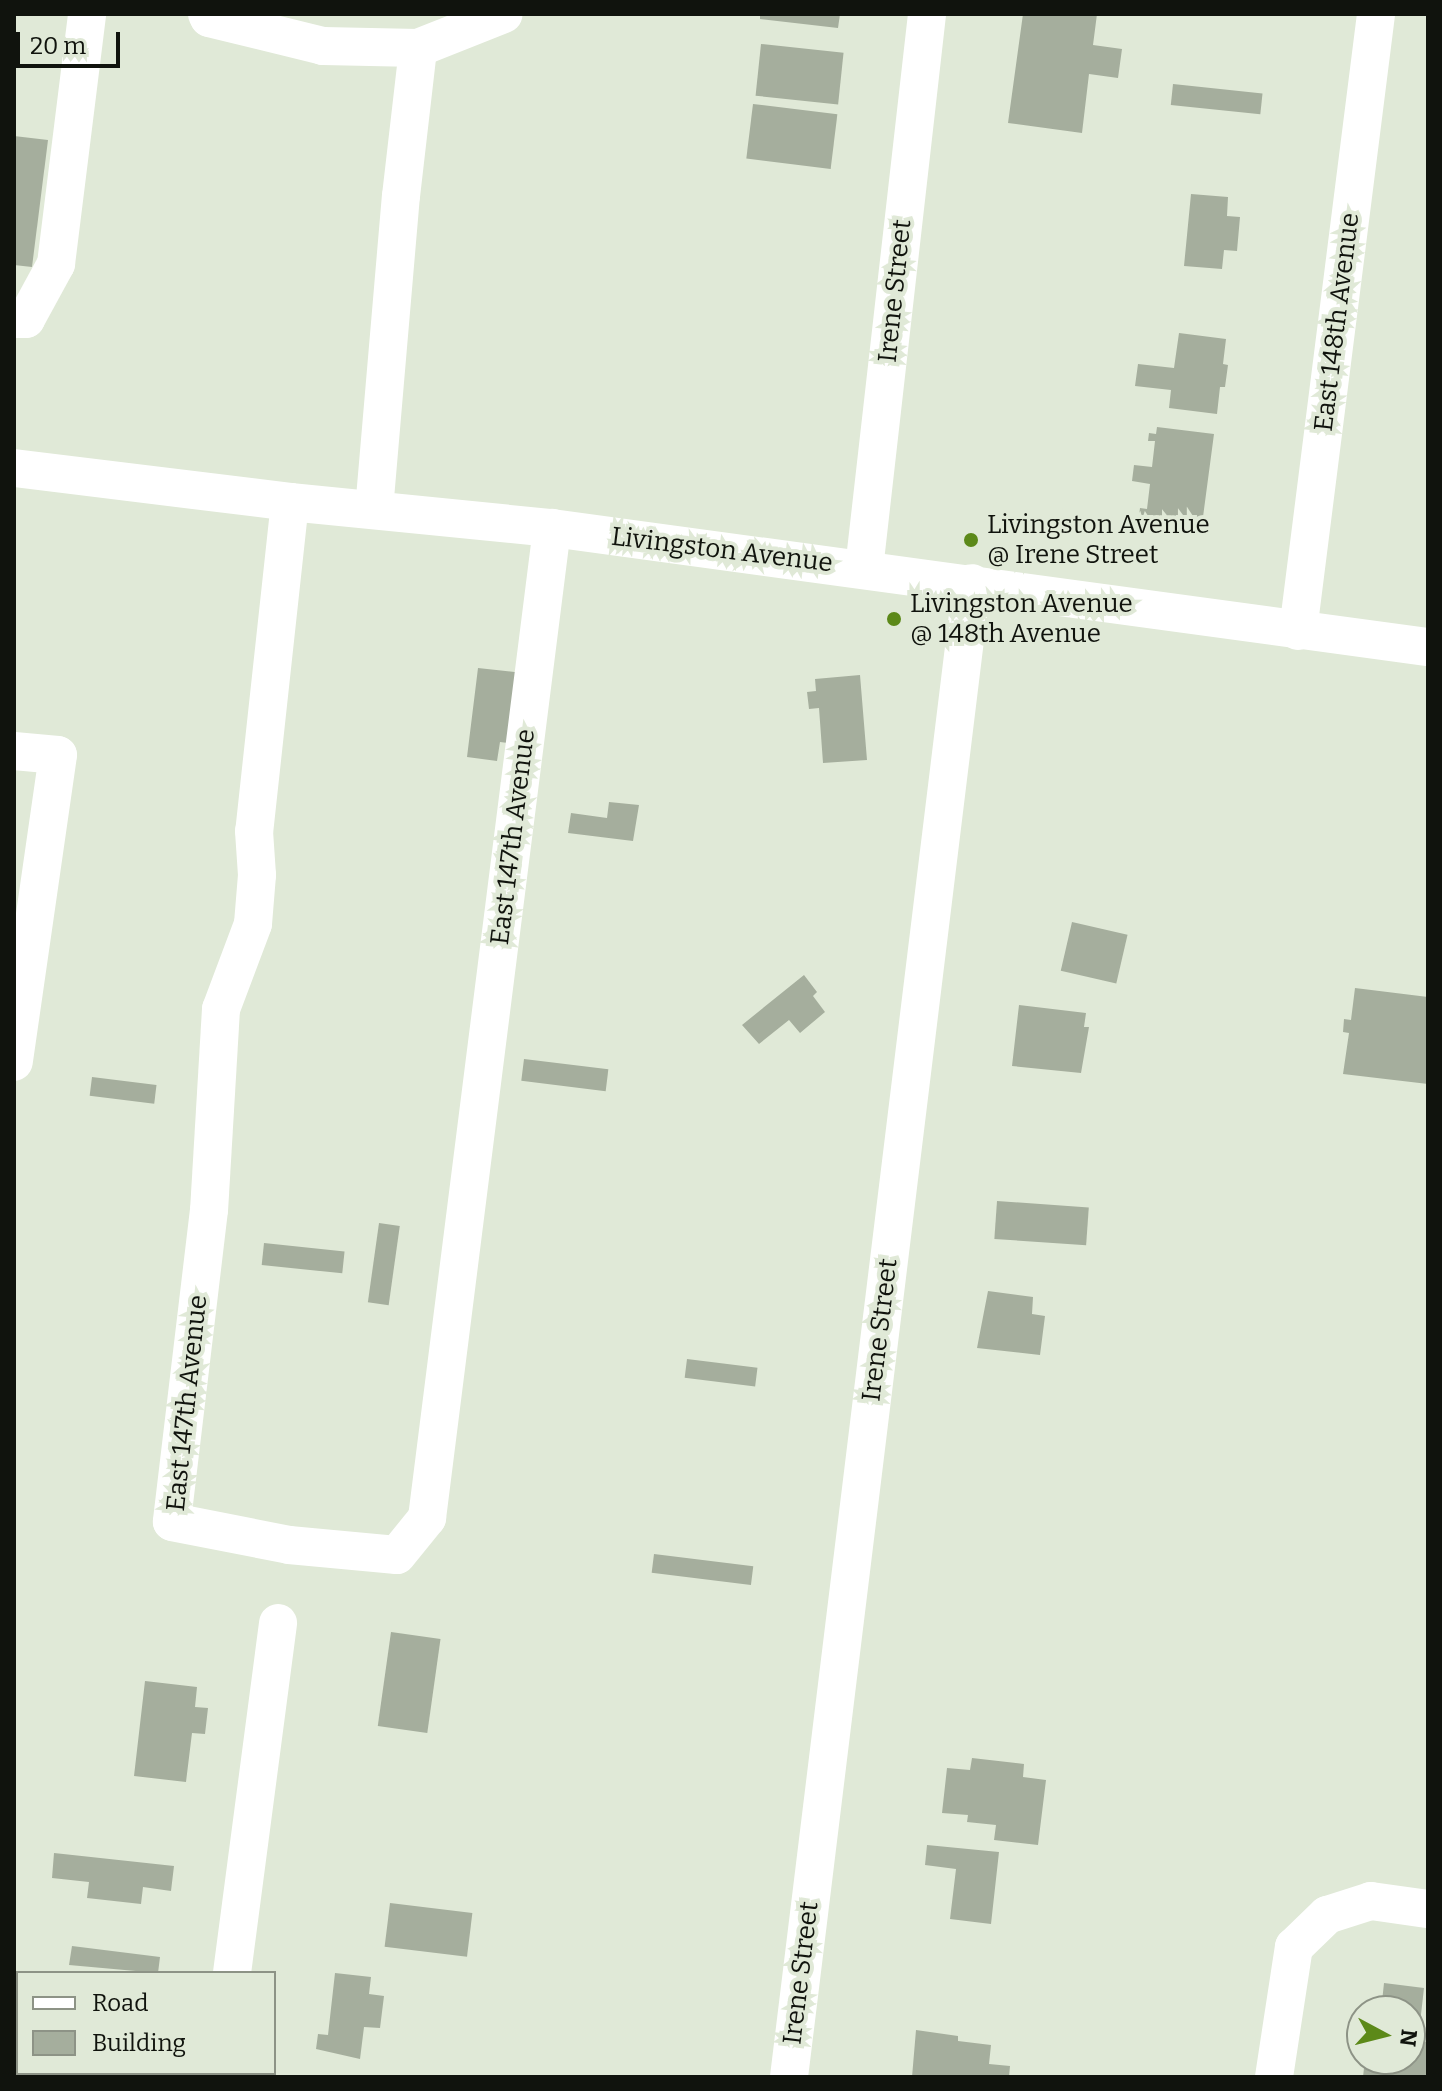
<!DOCTYPE html>
<html>
<head>
<meta charset="utf-8">
<style>
  body { margin:0 }
  #map { position:relative; width:1442px; height:2091px; overflow:hidden; background:#e0e9d7; font-family:Bitter,serif }
  div>[style] { position:absolute }
  .building>* { inset:0; background:#a5ae9d; transform-origin:0 0 }
  .minor>* { height:38px; margin:-19px; padding:0 19px; transform-origin:19px; border-radius:19px; background:#fff }
  .dots>* { width:22px; height:22px; translate:-50% -50%; box-sizing:border-box; border:4px solid #e0e9d7; border-radius:50% }
  span { translate:-50% -50%; white-space:nowrap; text-align:center; line-height:1.15; -webkit-text-stroke:8px #e0e9d7; paint-order:stroke }
  .street-label { font-size:26px; color:#10130d }
  .poi-label { font-size:26px; color:#10130d }
  .left { translate:0 -50%; text-align:left }
  .frame { position:absolute; inset:0; border:16px solid #10130d; pointer-events:none }
  .legend { position:absolute; left:16px; top:1971px; width:260px; height:104px; box-sizing:border-box; background:#e0e9d7; border:2px solid #8d9386; margin:0; padding:10px 14px; list-style:none; font-size:24px; color:#10130d }
  .legend li { display:flex; align-items:center; gap:16px; height:40px }
  .legend b { width:40px; border:2px solid #8d9386 }
  .north { position:absolute; left:1346px; top:1995px; width:80px; height:80px; box-sizing:border-box; background:#e0e9d7; border:2px solid #8d9386; border-radius:50%; rotate:97deg; font-size:22px; font-weight:700; line-height:32px; text-align:center; color:#10130d }
  .north::after { content:''; display:block; margin:auto; width:28px; height:36px; background:#5c8919; clip-path:polygon(50% 0,100% 100%,50% 72%,0 100%) }
  .scale { position:absolute; left:16px; top:32px; width:104px; height:36px; box-sizing:border-box; border:4px solid #10130d; border-top:0; padding-left:10px; font-size:24px; line-height:28px; white-space:nowrap; color:#10130d; -webkit-text-stroke:6px #e0e9d7; paint-order:stroke }
</style>
</head>
<body>
<div id="map">
  <div class="building">
    <div style="clip-path:polygon(760px 14px,840px 14px,838px 28px,760px 19px)"></div>
    <div style="clip-path:polygon(1023px 14px,1097px 14px,1093px 45px,1122px 49px,1118px 78px,1089px 74px,1082px 133px,1008px 123px)"></div>
    <div style="left:761px;top:44px;width:83px;height:52px;rotate:6deg"></div>
    <div style="left:1173px;top:84px;width:90px;height:21px;rotate:6deg"></div>
    <div style="left:753px;top:104px;width:85px;height:55px;rotate:7deg"></div>
    <div style="clip-path:polygon(14px 136px,48px 140px,32px 267px,14px 265px)"></div>
    <div style="clip-path:polygon(1191px 194px,1228px 197px,1227px 216px,1240px 217px,1237px 251px,1224px 250px,1222px 269px,1184px 266px)"></div>
    <div style="clip-path:polygon(1179px 333px,1226px 339px,1223px 364px,1228px 365px,1225px 387px,1220px 387px,1217px 414px,1169px 408px,1171px 390px,1135px 386px,1138px 364px,1174px 368px)"></div>
    <div style="clip-path:polygon(1157px 427px,1214px 434px,1201px 532px,1144px 525px,1145px 517px,1139px 516px,1140px 508px,1147px 509px,1150px 484px,1132px 481px,1134px 465px,1152px 467px,1155px 441px,1148px 441px,1149px 433px,1156px 434px)"></div>
    <div style="clip-path:polygon(478px 668px,532px 674px,524px 745px,500px 742px,497px 761px,467px 757px)"></div>
    <div style="clip-path:polygon(860px 675px,867px 760px,823px 763px,819px 708px,809px 709px,807px 692px,816px 691px,815px 679px)"></div>
    <div style="clip-path:polygon(609px 802px,639px 805px,633px 841px,568px 833px,571px 813px,607px 818px)"></div>
    <div style="left:1072px;top:922px;width:57px;height:50px;rotate:13deg"></div>
    <div style="clip-path:polygon(804px 975px,817px 992px,813px 996px,825px 1012px,800px 1033px,789px 1020px,759px 1044px,742px 1025px)"></div>
    <div style="clip-path:polygon(1355px 988px,1428px 997px,1428px 1084px,1343px 1074px,1349px 1033px,1343px 1032px,1344px 1019px,1351px 1020px)"></div>
    <div style="clip-path:polygon(1019px 1005px,1086px 1013px,1084px 1027px,1089px 1027px,1081px 1073px,1012px 1066px)"></div>
    <div style="left:524px;top:1059px;width:85px;height:22px;rotate:7deg"></div>
    <div style="left:92px;top:1077px;width:65px;height:19px;rotate:7deg"></div>
    <div style="left:997px;top:1201px;width:92px;height:38px;rotate:4deg"></div>
    <div style="left:379px;top:1223px;width:21px;height:80px;rotate:8deg"></div>
    <div style="left:264px;top:1243px;width:81px;height:22px;rotate:6deg"></div>
    <div style="clip-path:polygon(988px 1291px,1033px 1297px,1032px 1314px,1045px 1316px,1040px 1355px,977px 1348px)"></div>
    <div style="left:687px;top:1359px;width:71px;height:19px;rotate:7deg"></div>
    <div style="left:654px;top:1554px;width:100px;height:19px;rotate:7deg"></div>
    <div style="left:391px;top:1632px;width:50px;height:95px;rotate:8deg"></div>
    <div style="clip-path:polygon(145px 1681px,197px 1687px,195px 1707px,208px 1708px,205px 1734px,192px 1733px,186px 1782px,134px 1776px)"></div>
    <div style="clip-path:polygon(972px 1758px,1024px 1764px,1023px 1777px,1046px 1780px,1038px 1845px,994px 1840px,996px 1825px,967px 1822px,968px 1815px,942px 1813px,947px 1768px,970px 1770px)"></div>
    <div style="clip-path:polygon(927px 1845px,999px 1852px,991px 1924px,950px 1919px,956px 1869px,925px 1865px)"></div>
    <div style="clip-path:polygon(54px 1853px,174px 1866px,171px 1891px,143px 1887px,141px 1904px,87px 1898px,89px 1882px,52px 1878px)"></div>
    <div style="left:390px;top:1903px;width:83px;height:44px;rotate:7deg"></div>
    <div style="clip-path:polygon(72px 1946px,160px 1957px,158px 1973px,69px 1965px)"></div>
    <div style="clip-path:polygon(335px 1973px,371px 1977px,369px 1994px,384px 1996px,380px 2028px,364px 2027px,360px 2059px,316px 2049px,318px 2034px,328px 2035px)"></div>
    <div style="clip-path:polygon(1384px 1983px,1424px 1988px,1418px 2041px,1428px 2042px,1428px 2077px,1363px 2077px,1365px 2059px,1410px 2059px,1410px 2011px,1381px 2011px)"></div>
    <div style="clip-path:polygon(916px 2030px,958px 2036px,958px 2041px,991px 2045px,989px 2064px,1010px 2066px,1009px 2077px,912px 2077px)"></div>
    <div style="left:39px;top:2073px;width:68px;height:4px"></div>
  </div>
  <div class="minor">
    <div style="left:207px;top:14px;width:4px;rotate:63deg"></div>
    <div style="left:209px;top:18px;width:117px;rotate:13.8deg"></div>
    <div style="left:323px;top:46px;width:95px;rotate:1.2deg"></div>
    <div style="left:14px;top:319px;width:12px"></div>
    <div style="left:26px;top:319px;width:63px;rotate:-61.4deg"></div>
    <div style="left:56px;top:264px;width:252px;rotate:-82.9deg"></div>
    <div style="left:14px;top:468px;width:278px;rotate:7deg"></div>
    <div style="left:290px;top:502px;width:263px;rotate:5.7deg"></div>
    <div style="left:552px;top:528px;width:884px;rotate:7.74deg"></div>
    <div style="left:290px;top:502px;width:331px;rotate:96.2deg"></div>
    <div style="left:254px;top:831px;width:44px;rotate:86.1deg"></div>
    <div style="left:257px;top:875px;width:49px;rotate:94.7deg"></div>
    <div style="left:253px;top:924px;width:91px;rotate:110.6deg"></div>
    <div style="left:221px;top:1009px;width:201px;rotate:93.4deg"></div>
    <div style="left:209px;top:1210px;width:314px;rotate:96.8deg"></div>
    <div style="left:172px;top:1522px;width:119px;rotate:11.1deg"></div>
    <div style="left:289px;top:1545px;width:108px;rotate:5.3deg"></div>
    <div style="left:397px;top:1555px;width:48px;rotate:-51deg"></div>
    <div style="left:427px;top:1518px;width:998px;rotate:-82.8deg"></div>
    <div style="left:374px;top:510px;width:315px;rotate:-85.1deg"></div>
    <div style="left:401px;top:196px;width:149px;rotate:-83.4deg"></div>
    <div style="left:418px;top:48px;width:92px;rotate:-21.6deg"></div>
    <div style="left:864px;top:569px;width:559px;rotate:-83.52deg"></div>
    <div style="left:1298px;top:631px;width:622px;rotate:-82.79deg"></div>
    <div style="left:14px;top:751px;width:44px;rotate:5.2deg"></div>
    <div style="left:58px;top:755px;width:310px;rotate:98.2deg"></div>
    <div style="left:232px;top:1973px;width:353px;rotate:-82.5deg"></div>
    <div style="left:219px;top:2077px;width:4px;rotate:-90deg"></div>
    <div style="left:789px;top:2077px;width:1505px;rotate:-83.02deg"></div>
    <div style="left:1274px;top:2077px;width:132px;rotate:-81.3deg"></div>
    <div style="left:1294px;top:1947px;width:46px;rotate:-44.1deg"></div>
    <div style="left:1327px;top:1915px;width:46px;rotate:-17.7deg"></div>
    <div style="left:1371px;top:1901px;width:58px;rotate:8deg"></div>
  </div>
  <div class="dots">
    <div style="left:971px;top:540px;background:#5c8919"></div>
    <div style="left:894px;top:619px;background:#5c8919"></div>
  </div>
  <div class="street-label">
    <span style="left:895px;top:291px;rotate:-84deg">Irene Street</span>
    <span style="left:1337px;top:322px;rotate:-83deg">East 148th Avenue</span>
    <span style="left:722px;top:550px;rotate:7deg">Livingston Avenue</span>
    <span style="left:513px;top:837px;rotate:-83deg">East 147th Avenue</span>
    <span style="left:880px;top:1330px;rotate:-83deg">Irene Street</span>
    <span style="left:187px;top:1403px;rotate:-84deg">East 147th Avenue</span>
    <span style="left:801px;top:1973px;rotate:-83deg">Irene Street</span>
  </div>
  <div class="poi-label">
    <span class="left" style="left:987px;top:540px">Livingston Avenue<br>@ Irene Street</span>
    <span class="left" style="left:910px;top:619px">Livingston Avenue<br>@ 148th Avenue</span>
  </div>
  <div class="frame"></div>
  <ul class="legend">
  <li><b style="height:10px;background:#fff"></b>Road</li>
  <li><b style="height:22px;background:#a5ae9d"></b>Building</li>
  </ul>
  <div class="north">N</div>
  <div class="scale">20 m</div>
</div>
</body>
</html>
